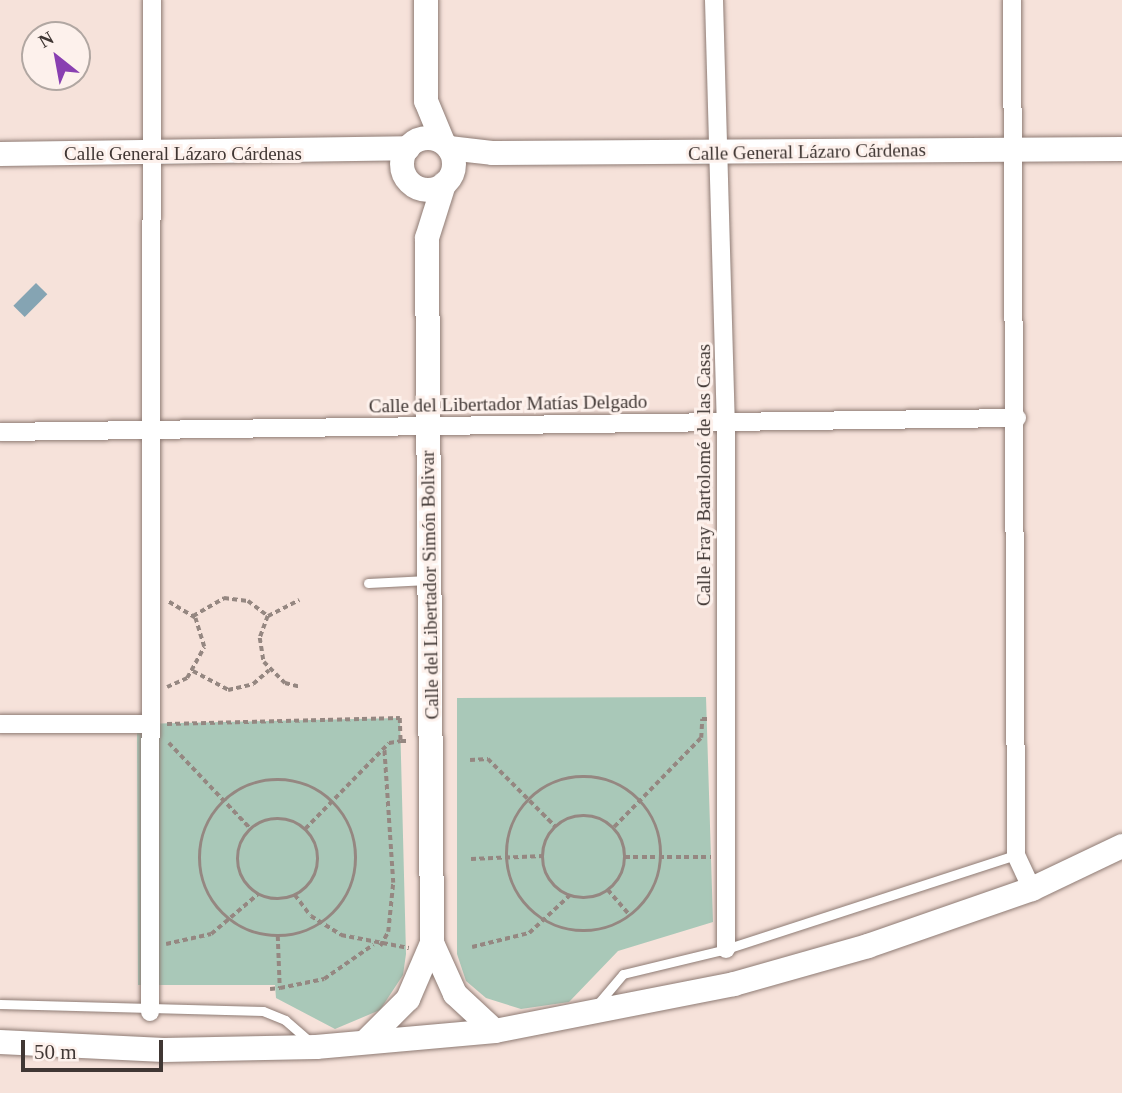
<!DOCTYPE html>
<html>
<head>
<meta charset="utf-8">
<style>
  body { margin:0 }
  #map { position:relative; width:1122px; height:1093px; overflow:hidden; background:#f6e2da; font-family:Georgia,serif }
  div>[style] { position:absolute }
  .green>* { inset:0; background:#a9c8b8 }
  .water>* { inset:0; background:#85a4b3; transform-origin:0 0 }
  .path>* { height:3.5px; margin-top:-1.75px; transform-origin:0; background:repeating-linear-gradient(90deg,#958781 0 5px,transparent 0 8.5px) }
  .path>.ring { margin:-1.75px; padding:0; box-sizing:content-box; background:none; border:3.5px solid #958781; border-radius:50% }
  .roads { filter:drop-shadow(0 0 2px #8e7b74) drop-shadow(0 0 2px #8e7b74) }
  .lane>* { height:9px; margin:-4.5px; padding:0 4.5px; transform-origin:4.5px; border-radius:4.5px; background:#fff }
  .street>* { height:18px; margin:-9px; padding:0 9px; transform-origin:9px; border-radius:9px; background:#fff }
  .secondary>* { height:24px; margin:-12px; padding:0 12px; transform-origin:12px; border-radius:12px; background:#fff }
  .secondary>.ring { margin:-12px; padding:0; box-sizing:content-box; background:none; border:24px solid #fff; border-radius:50% }
  span { translate:-50% -50%; white-space:nowrap; text-align:center; line-height:1.15; -webkit-text-stroke:6px #fdf1ec; paint-order:stroke }
  .street-label { font-size:19px; color:#403734 }
  .north { position:absolute; left:21px; top:21px; width:70px; height:70px; box-sizing:border-box; background:#fdf1ec; border:2px solid #b1a7a2; border-radius:50%; rotate:329deg; font-size:19px; font-weight:700; line-height:28px; text-align:center; color:#403734 }
  .north::after { content:''; display:block; margin:auto; width:24px; height:32px; background:#893fb1; clip-path:polygon(50% 0,100% 100%,50% 72%,0 100%) }
  .scale { position:absolute; left:21px; top:1040px; width:142px; height:32px; box-sizing:border-box; border:4px solid #403734; border-top:0; padding-left:9px; font-size:21px; line-height:24px; white-space:nowrap; color:#403734; -webkit-text-stroke:5px #fdf1ec; paint-order:stroke }
</style>
</head>
<body>
<div id="map">
  <div class="green">
    <div style="clip-path:polygon(706px 697px,713px 922px,618px 951px,569px 1002px,521px 1009px,486px 998px,466px 981px,457px 954px,457px 698px)"></div>
    <div style="clip-path:polygon(400px 718px,406px 954px,403px 975px,380px 1010px,335px 1029px,276px 998px,275px 985px,138px 985px,137px 724px)"></div>
  </div>
  <div class="water">
    <div style="left:36px;top:283px;width:16px;height:32px;rotate:45deg"></div>
  </div>
  <div class="path">
    <div style="left:193px;top:616px;width:36px;rotate:-30deg"></div>
    <div style="left:224px;top:598px;width:24px;rotate:7deg"></div>
    <div style="left:248px;top:601px;width:25px;rotate:37deg"></div>
    <div style="left:268px;top:616px;width:35px;rotate:-27deg"></div>
    <div style="left:268px;top:616px;width:23px;rotate:110deg"></div>
    <div style="left:260px;top:638px;width:24px;rotate:81deg"></div>
    <div style="left:264px;top:662px;width:30px;rotate:45deg"></div>
    <div style="left:285px;top:683px;width:16px;rotate:14deg"></div>
    <div style="left:193px;top:671px;width:40px;rotate:28deg"></div>
    <div style="left:228px;top:690px;width:26px;rotate:-13deg"></div>
    <div style="left:253px;top:684px;width:21px;rotate:-41deg"></div>
    <div style="left:167px;top:687px;width:22px;rotate:-24deg"></div>
    <div style="left:187px;top:678px;width:35px;rotate:-61deg"></div>
    <div style="left:204px;top:647px;width:30px;rotate:-107deg"></div>
    <div style="left:195px;top:618px;width:31px;rotate:-149deg"></div>
    <div style="left:167px;top:724px;width:233px;rotate:-1.5deg"></div>
    <div style="left:400px;top:718px;width:23px;rotate:88deg"></div>
    <div style="left:401px;top:741px;width:8px"></div>
    <div style="left:169px;top:743px;width:119px;rotate:46.4deg"></div>
    <div style="left:470px;top:760px;width:18px;rotate:-3deg"></div>
    <div style="left:488px;top:759px;width:96px;rotate:45deg"></div>
    <div class="ring" style="left:507px;top:777px;width:150.5px;height:150.5px"></div>
    <div class="ring" style="left:200px;top:780px;width:152.5px;height:152.5px"></div>
    <div class="ring" style="left:543px;top:816px;width:78.5px;height:78.5px"></div>
    <div class="ring" style="left:238px;top:819px;width:76.5px;height:76.5px"></div>
    <div style="left:614px;top:827px;width:124px;rotate:-45.7deg"></div>
    <div style="left:701px;top:738px;width:19px;rotate:-87deg"></div>
    <div style="left:702px;top:719px;width:8px"></div>
    <div style="left:305px;top:829px;width:120px;rotate:-45.7deg"></div>
    <div style="left:389px;top:743px;width:12px;rotate:-9deg"></div>
    <div style="left:625px;top:857px;width:86px"></div>
    <div style="left:471px;top:859px;width:72px;rotate:-2.4deg"></div>
    <div style="left:608px;top:890px;width:33px;rotate:49deg"></div>
    <div style="left:295px;top:895px;width:26px;rotate:53deg"></div>
    <div style="left:311px;top:916px;width:36px;rotate:32deg"></div>
    <div style="left:341px;top:935px;width:69px;rotate:10.8deg"></div>
    <div style="left:278px;top:936px;width:52px;rotate:87.8deg"></div>
    <div style="left:280px;top:988px;width:45px;rotate:-11.6deg"></div>
    <div style="left:324px;top:979px;width:60px;rotate:-34.8deg"></div>
    <div style="left:166px;top:944px;width:46px;rotate:-12.5deg"></div>
    <div style="left:211px;top:934px;width:62px;rotate:-40.4deg"></div>
    <div style="left:380px;top:946px;width:16px;rotate:-60deg"></div>
    <div style="left:388px;top:932px;width:49px;rotate:-84.2deg"></div>
    <div style="left:393px;top:883px;width:136px;rotate:-93.8deg"></div>
    <div style="left:472px;top:947px;width:59px;rotate:-13.8deg"></div>
    <div style="left:529px;top:933px;width:56px;rotate:-42.8deg"></div>
    <div style="left:270px;top:989px;width:10px;rotate:-6deg"></div>
  </div>
  <div class="roads">
    <div class="lane">
      <div style="left:368px;top:583px;width:60px;rotate:-2.9deg"></div>
      <div style="left:0;top:1004px;width:263px;rotate:1.5deg"></div>
      <div style="left:263px;top:1011px;width:24px;rotate:22deg"></div>
      <div style="left:285px;top:1020px;width:32px;rotate:41deg"></div>
      <div style="left:596px;top:1006px;width:42px;rotate:-49.8deg"></div>
      <div style="left:623px;top:974px;width:106px;rotate:-13.6deg"></div>
      <div style="left:726px;top:949px;width:305px;rotate:-18deg"></div>
    </div>
    <div class="street">
      <div style="left:714px;top:0;width:422px;rotate:88.4deg"></div>
      <div style="left:726px;top:422px;width:527px;rotate:90deg"></div>
      <div style="left:1012px;top:0;width:855px;rotate:89.73deg"></div>
      <div style="left:1016px;top:855px;width:38px;rotate:65deg"></div>
      <div style="left:0;top:432px;width:1017px;rotate:-0.79deg"></div>
      <div style="left:0;top:724px;width:151px"></div>
      <div style="left:150px;top:1012px;width:1012px;rotate:-89.89deg"></div>
    </div>
    <div class="secondary">
      <div style="left:426px;top:0;width:101px;rotate:90deg"></div>
      <div style="left:426px;top:101px;width:44px;rotate:67.5deg"></div>
      <div class="ring" style="left:402px;top:138px;width:28px;height:28px"></div>
      <div style="left:449px;top:148px;width:43px;rotate:6.6deg"></div>
      <div style="left:492px;top:153px;width:630px;rotate:-0.36deg"></div>
      <div style="left:0;top:154px;width:408px;rotate:-0.8deg"></div>
      <div style="left:432px;top:943px;width:56px;rotate:65.7deg"></div>
      <div style="left:455px;top:994px;width:54px;rotate:42.8deg"></div>
      <div style="left:0;top:1042px;width:164px;rotate:2.8deg"></div>
      <div style="left:164px;top:1050px;width:152px;rotate:-1.1deg"></div>
      <div style="left:316px;top:1047px;width:180px;rotate:-5.1deg"></div>
      <div style="left:495px;top:1031px;width:244px;rotate:-11.1deg"></div>
      <div style="left:734px;top:984px;width:139px;rotate:-15.8deg"></div>
      <div style="left:868px;top:946px;width:174px;rotate:-19.2deg"></div>
      <div style="left:1032px;top:889px;width:100px;rotate:-25.5deg"></div>
      <div style="left:365px;top:1042px;width:61px;rotate:-45deg"></div>
      <div style="left:408px;top:999px;width:61px;rotate:-66.8deg"></div>
      <div style="left:432px;top:943px;width:705px;rotate:-90.41deg"></div>
      <div style="left:427px;top:238px;width:57px;rotate:-72.5deg"></div>
    </div>
  </div>
  <div class="street-label">
    <span style="left:807px;top:152px;rotate:-1deg">Calle General Lázaro Cárdenas</span>
    <span style="left:183px;top:154px">Calle General Lázaro Cárdenas</span>
    <span style="left:508px;top:404px;rotate:-1deg">Calle del Libertador Matías Delgado</span>
    <span style="left:704px;top:475px;rotate:-90deg">Calle Fray Bartolomé de las Casas</span>
    <span style="left:430px;top:585px;rotate:-91deg">Calle del Libertador Simón Bolivar</span>
  </div>
  <div class="north">N</div>
  <div class="scale">50 m</div>
</div>
</body>
</html>
